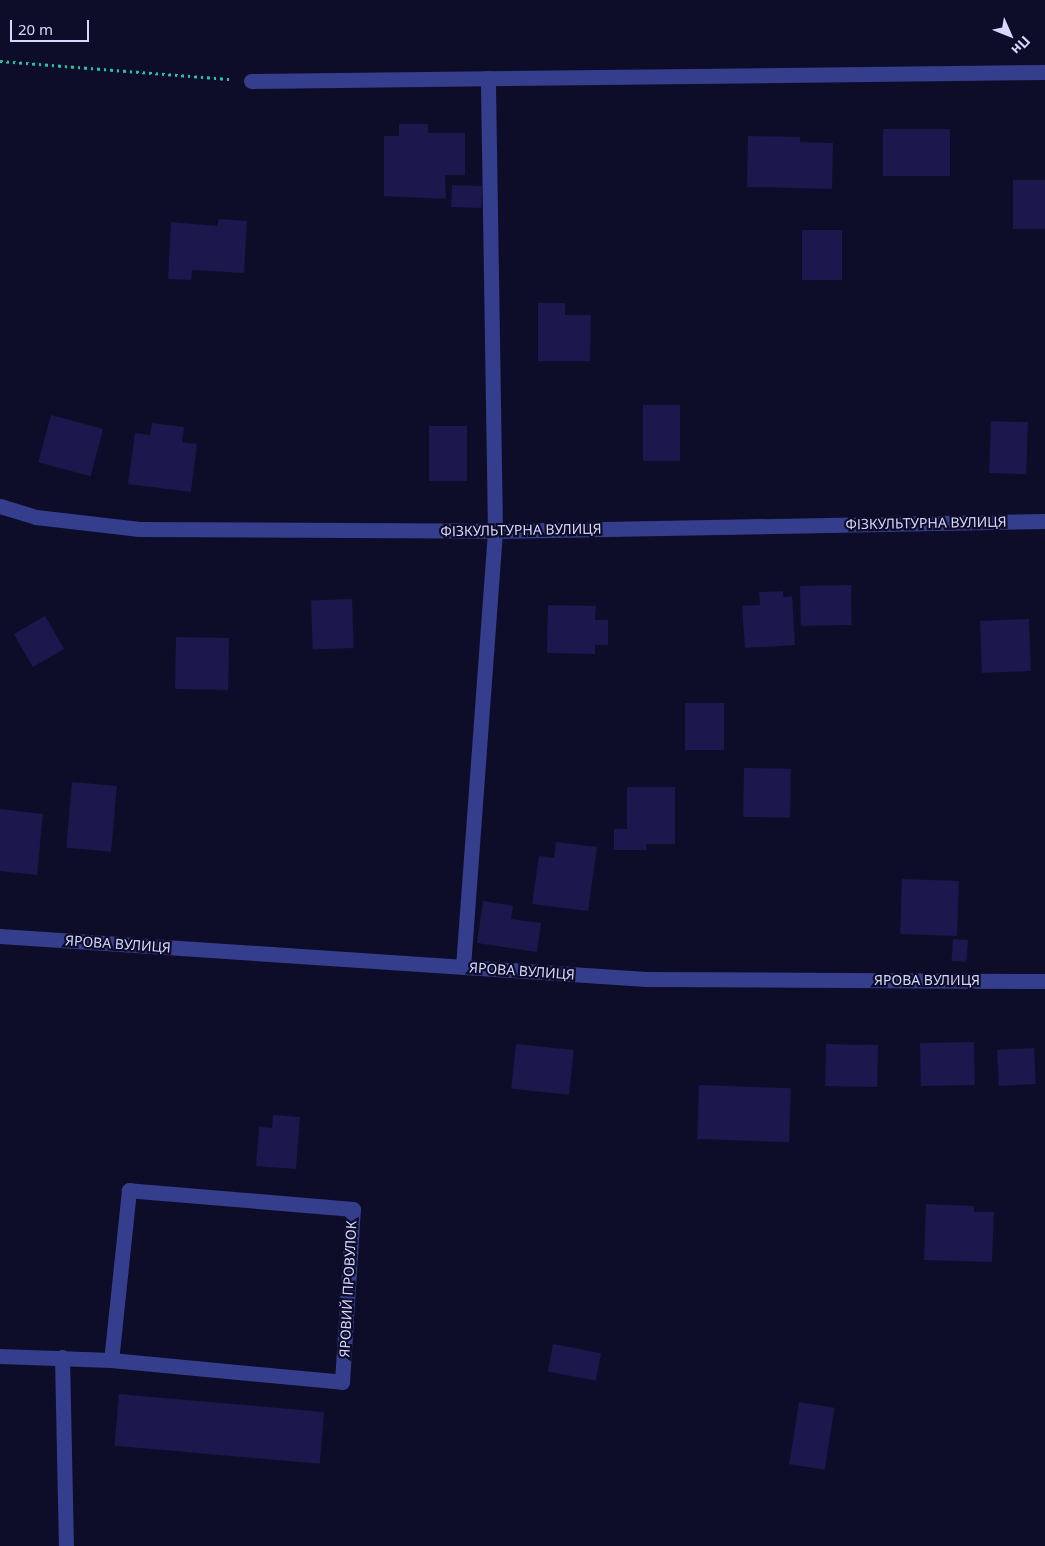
<!DOCTYPE html>
<html>
<head>
<meta charset="utf-8">
<style>
  body { margin:0 }
  #map { position:relative; width:1045px; height:1546px; overflow:hidden; background:#0e0d29; font-family:"Noto Sans",sans-serif }
  div>[style] { position:absolute }
  .building>* { inset:0; background:#1a184c; transform-origin:0 0 }
  .path>* { height:3px; margin-top:-1.5px; transform-origin:0; background:repeating-linear-gradient(90deg,#23c6a4 0 2.5px,transparent 0 6.5px) }
  .minor>* { height:15px; margin:-7.5px; padding:0 7.5px; transform-origin:7.5px; border-radius:7.5px; background:#343e8d }
  span { translate:-50% -50%; white-space:nowrap; text-align:center; line-height:1.15; -webkit-text-stroke:4.5px #0e0d29; paint-order:stroke }
  .street-label { font-size:14px; color:#d6d7ff }
  .north { position:absolute; left:985px; top:10px; width:50px; height:50px; -webkit-text-stroke:4px #0e0d29; paint-order:stroke; rotate:134deg; font-size:14px; font-weight:700; line-height:20px; text-align:center; color:#d6d7ff }
  .north::after { content:''; display:block; margin:auto; width:18px; height:22px; background:#d6d7ff; clip-path:polygon(50% 0,100% 100%,50% 72%,0 100%) }
  .scale { position:absolute; left:10px; top:20px; width:79px; height:22px; box-sizing:border-box; border:2px solid #d6d7ff; border-top:0; padding-left:6px; font-size:15px; line-height:18px; white-space:nowrap; color:#d6d7ff; -webkit-text-stroke:4px #0e0d29; paint-order:stroke }
</style>
</head>
<body>
<div id="map">
  <div class="building">
    <div style="clip-path:polygon(399px 124px,428px 124px,428px 133px,465px 133px,465px 175px,445px 175px,446px 199px,384px 196px,384px 136px,399px 136px)"></div>
    <div style="left:883px;top:129px;width:67px;height:47px"></div>
    <div style="clip-path:polygon(748px 136px,800px 137px,800px 142px,833px 143px,832px 189px,747px 187px)"></div>
    <div style="left:1013px;top:180px;width:32px;height:49px"></div>
    <div style="left:452px;top:185px;width:30px;height:22px;rotate:2deg"></div>
    <div style="clip-path:polygon(219px 219px,247px 221px,244px 273px,192px 270px,191px 280px,168px 279px,171px 222px,217px 226px)"></div>
    <div style="left:842px;top:230px;width:50px;height:40px;rotate:90deg"></div>
    <div style="clip-path:polygon(538px 303px,565px 303px,565px 315px,591px 315px,590px 361px,538px 361px)"></div>
    <div style="left:643px;top:405px;width:37px;height:56px"></div>
    <div style="left:51px;top:415px;width:54px;height:49px;rotate:15deg"></div>
    <div style="left:991px;top:421px;width:37px;height:52px;rotate:2deg"></div>
    <div style="clip-path:polygon(152px 423px,184px 427px,182px 442px,197px 444px,191px 492px,128px 484px,135px 433px,150px 435px)"></div>
    <div style="left:429px;top:426px;width:38px;height:55px"></div>
    <div style="left:851px;top:585px;width:40px;height:51px;rotate:89deg"></div>
    <div style="clip-path:polygon(783px 591px,783px 597px,792px 596px,795px 645px,745px 648px,742px 606px,760px 605px,759px 592px)"></div>
    <div style="left:352px;top:599px;width:49px;height:41px;rotate:88deg"></div>
    <div style="clip-path:polygon(548px 605px,596px 606px,595px 620px,608px 620px,608px 645px,595px 645px,595px 654px,547px 653px)"></div>
    <div style="left:45px;top:616px;width:38px;height:36px;rotate:60deg"></div>
    <div style="left:1029px;top:619px;width:52px;height:49px;rotate:88deg"></div>
    <div style="left:176px;top:637px;width:53px;height:52px;rotate:1deg"></div>
    <div style="left:685px;top:703px;width:39px;height:47px"></div>
    <div style="left:744px;top:768px;width:47px;height:49px;rotate:1deg"></div>
    <div style="left:72px;top:782px;width:45px;height:66px;rotate:5deg"></div>
    <div style="clip-path:polygon(627px 787px,675px 787px,675px 844px,646px 844px,647px 850px,614px 850px,614px 829px,627px 829px)"></div>
    <div style="clip-path:polygon(0 809px,43px 814px,37px 875px,0 871px)"></div>
    <div style="clip-path:polygon(556px 842px,597px 847px,588px 911px,532px 904px,539px 856px,554px 858px)"></div>
    <div style="left:902px;top:879px;width:57px;height:55px;rotate:2deg"></div>
    <div style="clip-path:polygon(483px 901px,513px 906px,511px 919px,541px 923px,537px 952px,477px 943px)"></div>
    <div style="left:953px;top:939px;width:15px;height:22px;rotate:4deg"></div>
    <div style="left:974px;top:1042px;width:43px;height:54px;rotate:89deg"></div>
    <div style="left:516px;top:1044px;width:58px;height:45px;rotate:6deg"></div>
    <div style="left:826px;top:1044px;width:52px;height:42px;rotate:1deg"></div>
    <div style="left:1034px;top:1048px;width:36px;height:37px;rotate:87deg"></div>
    <div style="left:699px;top:1085px;width:92px;height:54px;rotate:2deg"></div>
    <div style="clip-path:polygon(273px 1115px,300px 1117px,296px 1169px,256px 1166px,259px 1127px,272px 1128px)"></div>
    <div style="clip-path:polygon(926px 1204px,974px 1206px,974px 1212px,994px 1212px,992px 1262px,924px 1260px)"></div>
    <div style="left:553px;top:1344px;width:49px;height:28px;rotate:11deg"></div>
    <div style="left:119px;top:1394px;width:206px;height:52px;rotate:5deg"></div>
    <div style="left:799px;top:1402px;width:36px;height:63px;rotate:9deg"></div>
  </div>
  <div class="path">
    <div style="left:0;top:61px;width:232px;rotate:4.5deg"></div>
  </div>
  <div class="minor">
    <div style="left:251px;top:81px;width:794px;rotate:-0.65deg"></div>
    <div style="left:0;top:506px;width:38px;rotate:17deg"></div>
    <div style="left:36px;top:517px;width:104px;rotate:6.6deg"></div>
    <div style="left:139px;top:529px;width:356px;rotate:0.3deg"></div>
    <div style="left:495px;top:531px;width:550px;rotate:-1.04deg"></div>
    <div style="left:0;top:936px;width:647px;rotate:3.81deg"></div>
    <div style="left:646px;top:979px;width:399px;rotate:0.3deg"></div>
    <div style="left:463px;top:967px;width:437px;rotate:-85.8deg"></div>
    <div style="left:495px;top:531px;width:453px;rotate:-90.9deg"></div>
    <div style="left:0;top:1356px;width:111px;rotate:2.1deg"></div>
    <div style="left:111px;top:1360px;width:232px;rotate:5.4deg"></div>
    <div style="left:342px;top:1382px;width:173px;rotate:-86.4deg"></div>
    <div style="left:353px;top:1209px;width:225px;rotate:-175.2deg"></div>
    <div style="left:129px;top:1190px;width:171px;rotate:96deg"></div>
    <div style="left:62px;top:1357px;width:189px;rotate:88.8deg"></div>
  </div>
  <div class="street-label">
    <span style="left:926px;top:523px;rotate:-1deg">ФІЗКУЛЬТУРНА ВУЛИЦЯ</span>
    <span style="left:521px;top:530px;rotate:-1deg">ФІЗКУЛЬТУРНА ВУЛИЦЯ</span>
    <span style="left:118px;top:944px;rotate:4deg">ЯРОВА ВУЛИЦЯ</span>
    <span style="left:522px;top:971px;rotate:4deg">ЯРОВА ВУЛИЦЯ</span>
    <span style="left:927px;top:980px">ЯРОВА ВУЛИЦЯ</span>
    <span style="left:348px;top:1289px;rotate:-87deg">ЯРОВИЙ ПРОВУЛОК</span>
  </div>
  <div class="north">Пн</div>
  <div class="scale">20 m</div>
</div>
</body>
</html>
